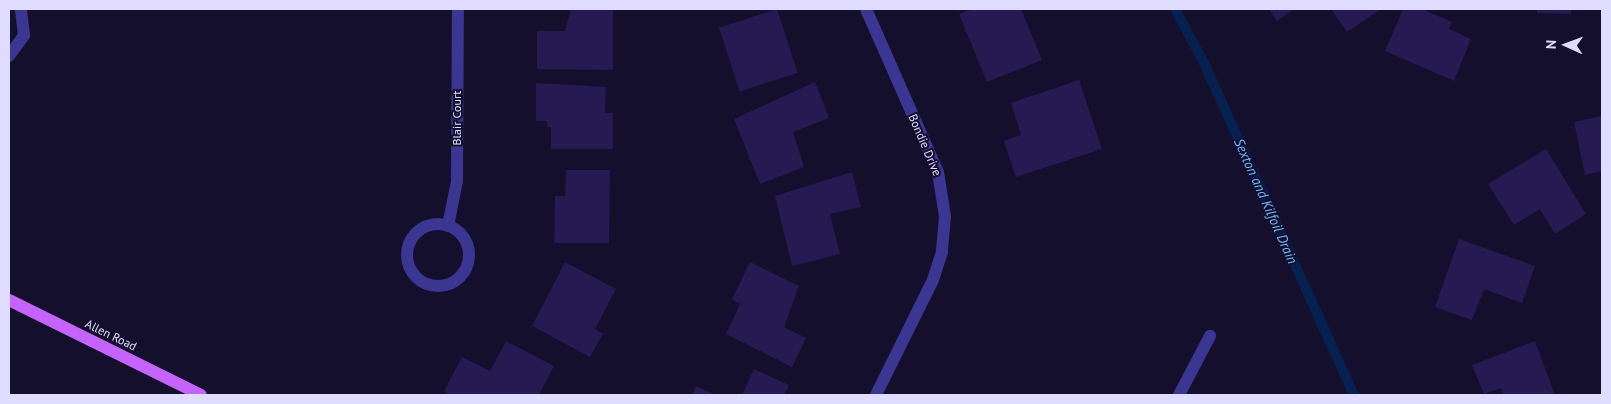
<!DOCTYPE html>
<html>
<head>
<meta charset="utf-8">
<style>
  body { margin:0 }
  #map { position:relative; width:1611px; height:404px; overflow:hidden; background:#150f2e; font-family:"PT Sans",sans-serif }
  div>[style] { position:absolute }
  .stream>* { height:10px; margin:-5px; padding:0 5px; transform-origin:5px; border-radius:5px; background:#062150 }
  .building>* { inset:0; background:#251a51; transform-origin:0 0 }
  .minor>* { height:12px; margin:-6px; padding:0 6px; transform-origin:6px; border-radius:6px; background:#3a3691 }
  .minor>.ring { margin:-6px; padding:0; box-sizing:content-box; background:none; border:12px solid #3a3691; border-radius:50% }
  .major>* { height:12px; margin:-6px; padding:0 6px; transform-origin:6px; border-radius:6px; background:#c563ff }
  span { translate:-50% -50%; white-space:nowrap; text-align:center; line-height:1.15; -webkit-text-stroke:4px #150f2e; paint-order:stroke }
  .street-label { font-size:12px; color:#e0dcff }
  .water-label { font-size:14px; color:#6abaff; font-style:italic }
  .frame { position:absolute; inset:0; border:10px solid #e0dcff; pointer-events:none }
  .north { position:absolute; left:1541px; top:20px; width:50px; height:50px; -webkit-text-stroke:4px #150f2e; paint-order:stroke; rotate:272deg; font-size:14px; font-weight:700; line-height:20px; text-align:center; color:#e0dcff }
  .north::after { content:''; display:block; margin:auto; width:18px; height:22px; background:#e0dcff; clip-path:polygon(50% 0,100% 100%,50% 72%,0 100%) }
</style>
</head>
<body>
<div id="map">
  <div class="stream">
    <div style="left:1175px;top:9px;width:61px;rotate:61.8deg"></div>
    <div style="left:1204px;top:63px;width:364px;rotate:65.7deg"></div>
  </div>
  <div class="building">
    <div style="clip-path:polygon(571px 9px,613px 9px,613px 70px,537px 69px,537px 31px,565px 31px)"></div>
    <div style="left:777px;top:9px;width:67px;height:61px;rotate:72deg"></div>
    <div style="clip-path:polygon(973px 9px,1021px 9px,1042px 60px,987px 82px,959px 14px)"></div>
    <div style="clip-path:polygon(1269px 9px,1294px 9px,1277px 21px)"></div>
    <div style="clip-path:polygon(1331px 9px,1381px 9px,1347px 32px)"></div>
    <div style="clip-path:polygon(1403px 9px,1422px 9px,1452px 22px,1449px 29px,1471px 39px,1454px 81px,1385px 51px)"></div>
    <div style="clip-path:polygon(1537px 9px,1571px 9px,1571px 14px,1537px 13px)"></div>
    <div style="clip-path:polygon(1079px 80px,1102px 149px,1016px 177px,1004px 141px,1021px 135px,1011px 103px)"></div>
    <div style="clip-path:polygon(815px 82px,829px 118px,793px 132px,804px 167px,760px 184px,734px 119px)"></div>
    <div style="clip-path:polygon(536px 83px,606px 87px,605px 113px,613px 113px,613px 149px,551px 149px,551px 127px,547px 127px,547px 121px,536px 121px)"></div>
    <div style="clip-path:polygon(1602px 116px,1602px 171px,1585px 175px,1574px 122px)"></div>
    <div style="clip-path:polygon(1546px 149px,1586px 214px,1555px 234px,1540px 209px,1514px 225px,1488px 184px)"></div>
    <div style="clip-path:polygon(566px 170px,610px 170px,609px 243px,554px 243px,555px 196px,565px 196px)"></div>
    <div style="clip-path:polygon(852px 172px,861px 207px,830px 214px,840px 254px,792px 266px,775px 196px)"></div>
    <div style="clip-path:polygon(1459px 239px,1535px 266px,1522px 303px,1484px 289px,1472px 320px,1435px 307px)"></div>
    <div style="clip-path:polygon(565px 262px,616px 289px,595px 329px,603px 334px,590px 357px,532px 326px)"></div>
    <div style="clip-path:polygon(750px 262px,799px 286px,784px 327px,806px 338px,792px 367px,726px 334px,740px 304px,732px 299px)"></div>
    <div style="clip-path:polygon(506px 341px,554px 366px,539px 395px,451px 395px,444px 391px,462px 357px,490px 371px)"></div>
    <div style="clip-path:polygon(1535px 341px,1555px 395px,1503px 395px,1501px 388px,1484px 394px,1472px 365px)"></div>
    <div style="clip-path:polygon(754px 369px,789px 385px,784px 395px,742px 395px)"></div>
    <div style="clip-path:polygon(696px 386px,716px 395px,692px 395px)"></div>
  </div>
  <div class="minor">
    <div style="left:866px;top:9px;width:178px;rotate:66.2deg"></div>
    <div style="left:938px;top:172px;width:45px;rotate:81deg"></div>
    <div style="left:945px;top:216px;width:36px;rotate:95deg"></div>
    <div style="left:942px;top:252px;width:29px;rotate:108deg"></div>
    <div style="left:933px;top:280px;width:128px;rotate:116.4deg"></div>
    <div style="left:9px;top:56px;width:26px;rotate:-54deg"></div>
    <div style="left:24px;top:35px;width:26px;rotate:-97deg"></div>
    <div class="ring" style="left:407px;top:224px;width:50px;height:50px"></div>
    <div style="left:448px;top:226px;width:46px;rotate:-78.7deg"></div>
    <div style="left:457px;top:181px;width:172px;rotate:-89.7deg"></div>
    <div style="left:1179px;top:395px;width:67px;rotate:-62.3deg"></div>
  </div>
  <div class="major">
    <div style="left:9px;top:300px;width:214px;rotate:26.3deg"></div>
  </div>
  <div class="street-label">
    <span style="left:457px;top:118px;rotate:-90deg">Blair Court</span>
    <span style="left:925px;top:145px;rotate:67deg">Bondie Drive</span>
    <span style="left:111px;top:335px;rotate:26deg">Allen Road</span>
  </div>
  <div class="water-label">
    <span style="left:1266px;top:201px;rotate:66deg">Sexton and Kilfoil Drain</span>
  </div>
  <div class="frame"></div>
  <div class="north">N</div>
</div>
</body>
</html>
